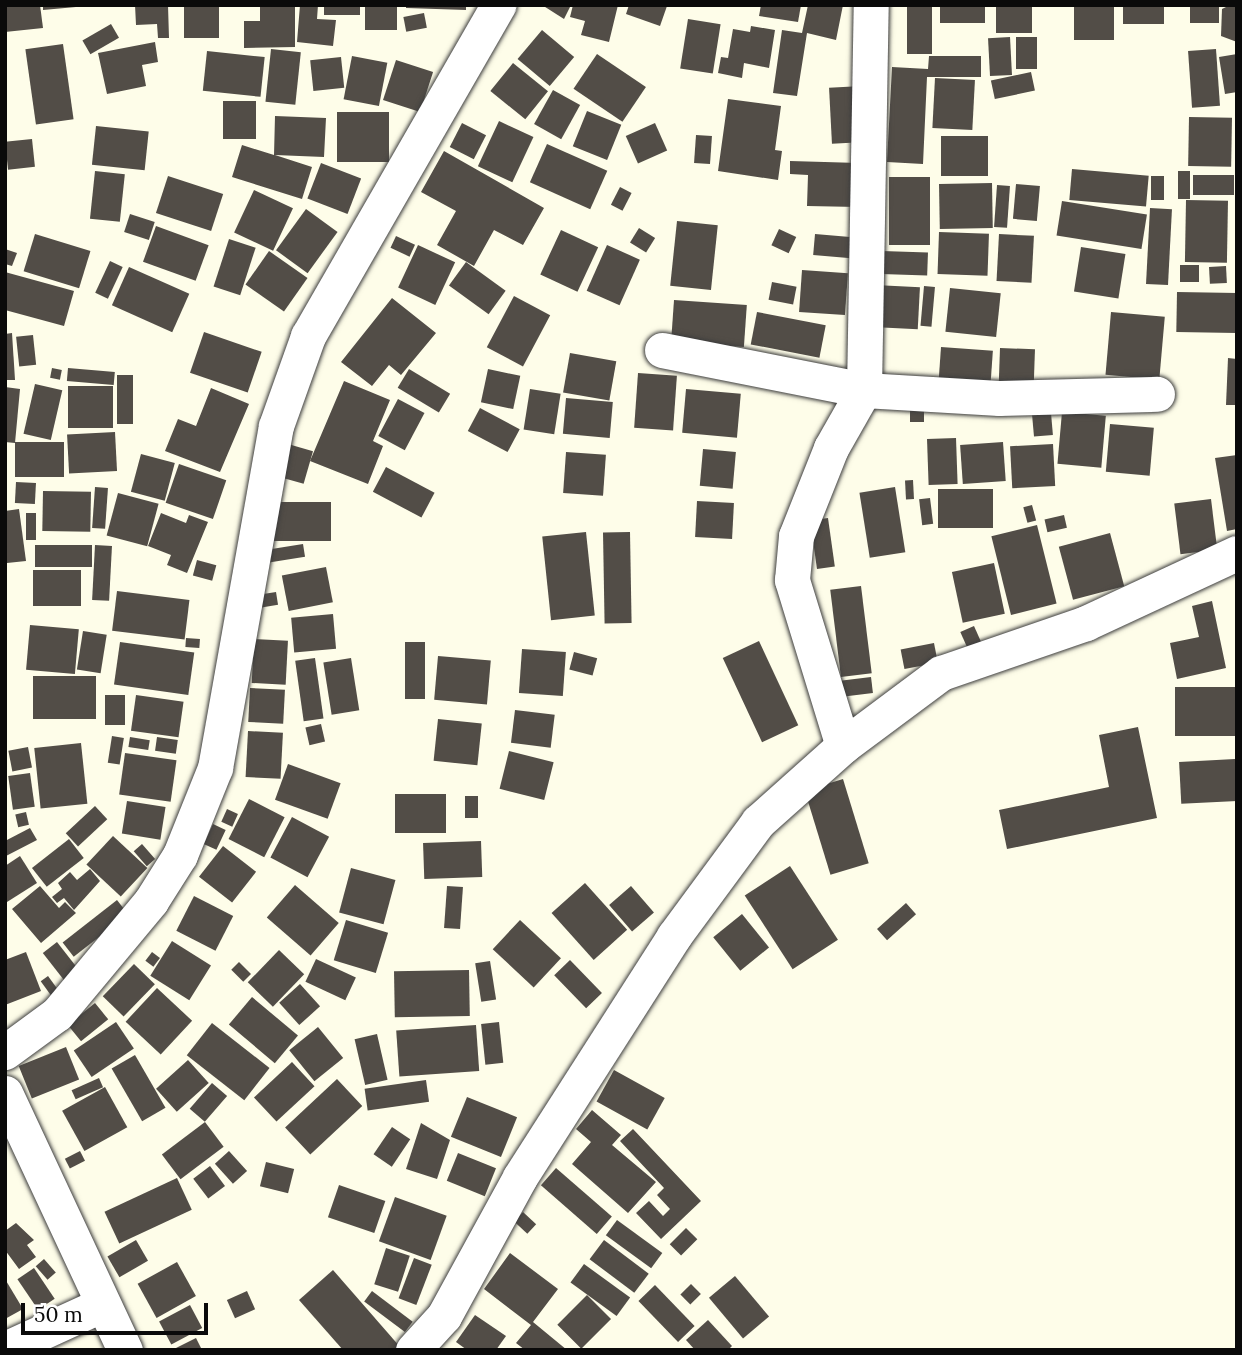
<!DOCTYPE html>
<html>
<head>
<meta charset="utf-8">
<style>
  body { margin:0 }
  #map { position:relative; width:1242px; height:1355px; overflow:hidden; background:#fefde9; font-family:Lora,serif }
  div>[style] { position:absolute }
  .building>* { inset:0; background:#524d47; transform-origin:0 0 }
  .roads { filter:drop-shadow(0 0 2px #3d3d3d) drop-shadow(0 0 2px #3d3d3d) }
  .minor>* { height:35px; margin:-17.5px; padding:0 17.5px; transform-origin:17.5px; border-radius:17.5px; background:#fff }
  span { translate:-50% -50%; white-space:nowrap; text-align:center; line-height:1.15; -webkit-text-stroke:7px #fff; paint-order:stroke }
  .frame { position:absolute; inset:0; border:7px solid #0a0a0a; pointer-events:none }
  .scale { position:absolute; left:21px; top:1303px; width:187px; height:32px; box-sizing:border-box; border:4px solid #0a0a0a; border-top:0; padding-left:9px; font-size:21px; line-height:24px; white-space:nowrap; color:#0a0a0a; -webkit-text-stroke:5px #fff; paint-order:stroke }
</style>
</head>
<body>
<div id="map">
  <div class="building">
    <div style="clip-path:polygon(5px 5px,40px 5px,43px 28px,5px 32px)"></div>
    <div style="clip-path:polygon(43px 5px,76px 5px,76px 7px,43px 10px)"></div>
    <div style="clip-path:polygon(135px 5px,168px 5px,169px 38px,158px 38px,157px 24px,136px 25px)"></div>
    <div style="left:184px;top:5px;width:35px;height:33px"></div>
    <div style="clip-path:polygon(260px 5px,295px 5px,295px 47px,244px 48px,244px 21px,260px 21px)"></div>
    <div style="clip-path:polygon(300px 5px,318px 5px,317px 19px,336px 20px,333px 46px,297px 42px)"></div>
    <div style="left:324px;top:5px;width:36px;height:10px"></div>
    <div style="left:365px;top:5px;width:32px;height:25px"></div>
    <div style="clip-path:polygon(406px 5px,466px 5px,466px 10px,406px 8px)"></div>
    <div style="clip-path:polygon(542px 5px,571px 5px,564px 19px)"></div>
    <div style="clip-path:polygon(573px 5px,618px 5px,609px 42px,581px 35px,585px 21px,570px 17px)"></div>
    <div style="clip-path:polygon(629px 5px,664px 5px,667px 6px,660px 26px,626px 14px)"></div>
    <div style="clip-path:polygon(761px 5px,801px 5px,798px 22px,759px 16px)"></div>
    <div style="clip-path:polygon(808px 5px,843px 5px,836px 40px,807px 33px,797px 96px,773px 93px,782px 30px,802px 33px)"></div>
    <div style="left:907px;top:5px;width:25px;height:49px"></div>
    <div style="left:940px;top:5px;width:45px;height:18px"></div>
    <div style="left:996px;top:5px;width:36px;height:28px"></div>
    <div style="left:1074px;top:5px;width:40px;height:35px"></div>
    <div style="left:1123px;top:5px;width:41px;height:19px"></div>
    <div style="left:1190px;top:5px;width:29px;height:18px"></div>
    <div style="clip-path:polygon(1230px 5px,1237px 5px,1237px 42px,1221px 36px,1222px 9px)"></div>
    <div style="left:424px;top:13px;width:15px;height:21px;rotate:79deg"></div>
    <div style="left:688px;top:19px;width:33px;height:50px;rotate:9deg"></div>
    <div style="left:111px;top:24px;width:16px;height:33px;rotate:60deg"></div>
    <div style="clip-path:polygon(751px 26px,775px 30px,769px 68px,744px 63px,742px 78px,718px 73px,721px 57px,728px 58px,733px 29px,750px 32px)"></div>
    <div style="left:542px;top:30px;width:42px;height:38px;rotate:40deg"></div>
    <div style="left:1010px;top:37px;width:38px;height:22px;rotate:87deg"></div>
    <div style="left:1016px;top:37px;width:21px;height:32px"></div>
    <div style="clip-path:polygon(155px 42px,158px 62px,142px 65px,146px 86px,107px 94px,98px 53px)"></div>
    <div style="left:63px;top:44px;width:76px;height:38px;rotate:82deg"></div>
    <div style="left:271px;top:49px;width:30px;height:53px;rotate:6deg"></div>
    <div style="left:1216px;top:49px;width:57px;height:28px;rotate:86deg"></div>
    <div style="left:207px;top:51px;width:58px;height:40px;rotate:6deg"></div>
    <div style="left:597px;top:54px;width:59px;height:42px;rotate:34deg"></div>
    <div style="clip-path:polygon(1237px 54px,1237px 92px,1225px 94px,1219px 57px)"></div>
    <div style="left:352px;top:56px;width:36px;height:44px;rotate:11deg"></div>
    <div style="clip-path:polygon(929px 56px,981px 56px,981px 77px,927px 77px,923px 164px,887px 162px,892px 67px,928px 69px)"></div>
    <div style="left:341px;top:57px;width:31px;height:31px;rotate:84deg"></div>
    <div style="left:396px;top:60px;width:39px;height:42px;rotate:18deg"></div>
    <div style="left:513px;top:63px;width:45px;height:36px;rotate:39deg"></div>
    <div style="left:1031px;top:72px;width:19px;height:41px;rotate:78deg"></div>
    <div style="left:935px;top:78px;width:40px;height:50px;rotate:3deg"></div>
    <div style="left:862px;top:86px;width:56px;height:33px;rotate:87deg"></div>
    <div style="left:553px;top:90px;width:31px;height:39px;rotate:29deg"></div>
    <div style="clip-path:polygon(728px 99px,781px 106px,775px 150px,782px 151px,778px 180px,718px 171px)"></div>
    <div style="left:223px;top:101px;width:33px;height:38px"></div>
    <div style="left:587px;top:111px;width:37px;height:38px;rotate:22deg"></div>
    <div style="left:337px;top:112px;width:52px;height:50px"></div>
    <div style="clip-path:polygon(275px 116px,326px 118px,324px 157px,275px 155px,312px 167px,302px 199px,232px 177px,242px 145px,274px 155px)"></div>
    <div style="left:1189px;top:117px;width:43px;height:49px;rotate:1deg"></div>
    <div style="left:499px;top:121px;width:38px;height:50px;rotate:25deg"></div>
    <div style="left:462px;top:123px;width:27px;height:27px;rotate:27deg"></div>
    <div style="left:655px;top:123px;width:30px;height:32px;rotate:66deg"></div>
    <div style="left:96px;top:126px;width:53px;height:39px;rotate:6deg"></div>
    <div style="left:696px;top:135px;width:16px;height:28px;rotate:4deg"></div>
    <div style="left:941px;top:136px;width:47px;height:40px"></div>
    <div style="left:32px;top:139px;width:28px;height:27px;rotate:84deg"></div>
    <div style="left:547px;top:144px;width:66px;height:42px;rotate:24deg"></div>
    <div style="clip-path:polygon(444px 151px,544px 208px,523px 245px,494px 230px,474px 266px,437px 245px,456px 211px,421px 192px)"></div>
    <div style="clip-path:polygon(790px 161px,859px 163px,858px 207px,807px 206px,808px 175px,790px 174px)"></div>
    <div style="left:321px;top:163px;width:43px;height:38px;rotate:21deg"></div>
    <div style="left:1072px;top:169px;width:77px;height:31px;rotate:5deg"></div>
    <div style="left:95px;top:171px;width:30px;height:48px;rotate:6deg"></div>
    <div style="left:1178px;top:171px;width:12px;height:28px"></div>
    <div style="left:1193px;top:175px;width:41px;height:20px"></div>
    <div style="left:168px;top:176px;width:58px;height:39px;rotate:18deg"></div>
    <div style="left:1151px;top:176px;width:13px;height:24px"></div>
    <div style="left:889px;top:177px;width:41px;height:68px"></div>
    <div style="left:992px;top:183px;width:45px;height:53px;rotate:89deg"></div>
    <div style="left:1016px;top:184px;width:24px;height:35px;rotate:5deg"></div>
    <div style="left:997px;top:185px;width:13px;height:42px;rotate:4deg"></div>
    <div style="left:620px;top:187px;width:13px;height:20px;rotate:27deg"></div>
    <div style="left:254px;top:190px;width:43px;height:47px;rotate:25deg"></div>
    <div style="left:1186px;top:200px;width:42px;height:62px;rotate:1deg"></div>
    <div style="left:1062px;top:201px;width:86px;height:35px;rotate:9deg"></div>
    <div style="left:1150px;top:208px;width:22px;height:76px;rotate:3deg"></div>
    <div style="left:306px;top:209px;width:39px;height:51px;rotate:36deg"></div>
    <div style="left:130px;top:214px;width:26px;height:19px;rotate:18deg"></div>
    <div style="left:677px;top:221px;width:41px;height:65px;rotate:6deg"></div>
    <div style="left:156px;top:226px;width:56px;height:38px;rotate:20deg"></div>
    <div style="left:639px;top:228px;width:19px;height:17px;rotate:32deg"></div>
    <div style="left:779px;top:229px;width:19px;height:18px;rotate:25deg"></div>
    <div style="left:561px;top:230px;width:41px;height:49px;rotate:25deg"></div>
    <div style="left:939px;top:232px;width:50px;height:42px;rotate:2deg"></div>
    <div style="left:35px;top:234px;width:58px;height:39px;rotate:17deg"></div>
    <div style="left:815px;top:234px;width:44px;height:21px;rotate:5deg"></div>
    <div style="left:999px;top:234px;width:35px;height:47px;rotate:3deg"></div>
    <div style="left:396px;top:236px;width:21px;height:13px;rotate:25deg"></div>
    <div style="left:229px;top:239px;width:28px;height:50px;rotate:18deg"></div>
    <div style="left:418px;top:245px;width:41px;height:47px;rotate:25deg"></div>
    <div style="left:607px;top:245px;width:36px;height:50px;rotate:24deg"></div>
    <div style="left:1081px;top:247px;width:45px;height:45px;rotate:9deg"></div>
    <div style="clip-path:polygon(5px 249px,17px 253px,12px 266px,5px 264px)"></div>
    <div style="left:269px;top:251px;width:47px;height:41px;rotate:35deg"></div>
    <div style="left:882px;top:251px;width:46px;height:23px;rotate:2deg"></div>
    <div style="left:110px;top:261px;width:14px;height:35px;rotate:25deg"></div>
    <div style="left:466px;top:262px;width:49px;height:29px;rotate:36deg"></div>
    <div style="left:1180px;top:265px;width:19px;height:17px"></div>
    <div style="left:1226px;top:266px;width:17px;height:17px;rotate:87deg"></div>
    <div style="left:129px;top:267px;width:66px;height:42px;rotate:24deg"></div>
    <div style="left:802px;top:270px;width:46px;height:42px;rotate:4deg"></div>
    <div style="clip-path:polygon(5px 272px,74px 291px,64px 326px,5px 310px)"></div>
    <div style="left:772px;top:282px;width:25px;height:18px;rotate:11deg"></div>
    <div style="left:875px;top:285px;width:45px;height:42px;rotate:3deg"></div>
    <div style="left:924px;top:286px;width:11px;height:40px;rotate:5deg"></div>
    <div style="left:950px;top:288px;width:51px;height:44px;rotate:6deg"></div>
    <div style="left:1177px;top:292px;width:60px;height:40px;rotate:1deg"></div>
    <div style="left:514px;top:296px;width:41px;height:58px;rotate:28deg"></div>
    <div style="clip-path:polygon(392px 298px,436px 333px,401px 375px,389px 365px,372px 386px,341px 362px)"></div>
    <div style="left:674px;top:300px;width:73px;height:42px;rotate:4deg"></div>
    <div style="left:757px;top:312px;width:70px;height:33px;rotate:11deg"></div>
    <div style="left:1111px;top:312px;width:54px;height:63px;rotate:5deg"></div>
    <div style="left:204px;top:332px;width:61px;height:43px;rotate:19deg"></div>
    <div style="clip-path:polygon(12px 333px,15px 380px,5px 380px,5px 334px)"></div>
    <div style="left:33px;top:335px;width:30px;height:17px;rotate:84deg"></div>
    <div style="left:941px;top:347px;width:52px;height:41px;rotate:4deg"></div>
    <div style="left:1000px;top:348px;width:35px;height:41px;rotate:2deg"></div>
    <div style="left:570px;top:353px;width:47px;height:40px;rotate:10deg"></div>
    <div style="clip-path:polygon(1228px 358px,1237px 359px,1237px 405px,1226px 405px)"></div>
    <div style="left:52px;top:368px;width:10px;height:10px;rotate:11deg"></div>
    <div style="left:68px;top:368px;width:47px;height:13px;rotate:5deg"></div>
    <div style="left:409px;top:369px;width:48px;height:22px;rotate:31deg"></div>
    <div style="left:488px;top:369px;width:33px;height:34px;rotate:12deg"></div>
    <div style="left:638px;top:373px;width:39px;height:55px;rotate:4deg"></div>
    <div style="left:117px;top:375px;width:16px;height:49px"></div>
    <div style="clip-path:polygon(344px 381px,390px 400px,373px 441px,383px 446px,368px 484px,310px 461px)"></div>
    <div style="left:35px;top:384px;width:28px;height:51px;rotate:13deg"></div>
    <div style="left:68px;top:386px;width:45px;height:42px"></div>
    <div style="clip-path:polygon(5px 387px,20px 389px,15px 443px,5px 442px)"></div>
    <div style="clip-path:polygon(211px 388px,249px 404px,220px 472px,165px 451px,178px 419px,196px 426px)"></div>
    <div style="left:530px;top:389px;width:31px;height:41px;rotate:9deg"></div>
    <div style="left:686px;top:389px;width:55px;height:44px;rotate:5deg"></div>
    <div style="left:566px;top:398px;width:47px;height:36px;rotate:5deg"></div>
    <div style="left:398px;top:399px;width:30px;height:42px;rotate:28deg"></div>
    <div style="left:910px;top:406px;width:14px;height:16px"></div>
    <div style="left:480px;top:408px;width:45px;height:26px;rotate:28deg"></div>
    <div style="left:1062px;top:412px;width:44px;height:52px;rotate:5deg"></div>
    <div style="left:1051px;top:413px;width:22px;height:19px;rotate:85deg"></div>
    <div style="left:1110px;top:424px;width:44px;height:48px;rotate:5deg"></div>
    <div style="left:115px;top:432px;width:39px;height:48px;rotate:87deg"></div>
    <div style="left:956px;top:438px;width:46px;height:29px;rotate:88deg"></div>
    <div style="left:64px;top:442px;width:35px;height:49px;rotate:90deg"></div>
    <div style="left:1003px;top:442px;width:39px;height:43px;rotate:86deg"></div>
    <div style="left:288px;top:444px;width:26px;height:34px;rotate:16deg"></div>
    <div style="left:1053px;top:444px;width:42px;height:43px;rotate:87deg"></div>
    <div style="left:703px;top:449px;width:33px;height:37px;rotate:5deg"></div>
    <div style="left:566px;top:452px;width:40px;height:41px;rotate:4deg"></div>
    <div style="left:141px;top:454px;width:35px;height:39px;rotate:15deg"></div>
    <div style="clip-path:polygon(1237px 455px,1237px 529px,1227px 531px,1215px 458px)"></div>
    <div style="left:179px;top:464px;width:50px;height:41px;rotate:19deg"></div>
    <div style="left:386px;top:467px;width:55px;height:28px;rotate:28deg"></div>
    <div style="left:913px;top:480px;width:19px;height:8px;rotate:87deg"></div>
    <div style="left:16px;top:482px;width:20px;height:21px;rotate:3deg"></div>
    <div style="left:95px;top:487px;width:13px;height:41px;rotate:4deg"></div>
    <div style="left:895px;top:487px;width:66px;height:36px;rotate:81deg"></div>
    <div style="left:993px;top:489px;width:39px;height:55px;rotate:90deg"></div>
    <div style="left:43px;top:491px;width:48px;height:40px;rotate:1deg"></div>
    <div style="left:118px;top:493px;width:42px;height:44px;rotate:15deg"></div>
    <div style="left:930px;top:498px;width:26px;height:11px;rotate:83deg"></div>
    <div style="left:1211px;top:499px;width:51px;height:37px;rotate:83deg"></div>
    <div style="left:697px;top:501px;width:37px;height:36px;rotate:3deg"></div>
    <div style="left:269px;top:502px;width:62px;height:39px"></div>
    <div style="left:1032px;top:505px;width:16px;height:9px;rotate:75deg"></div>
    <div style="clip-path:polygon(19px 509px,26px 561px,7px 563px,5px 511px)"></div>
    <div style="left:26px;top:513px;width:10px;height:27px"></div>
    <div style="clip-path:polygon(161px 513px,186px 523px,189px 515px,208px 522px,187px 573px,167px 565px,171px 555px,148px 546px)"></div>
    <div style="left:1064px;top:515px;width:13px;height:20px;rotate:77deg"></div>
    <div style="left:828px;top:518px;width:49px;height:18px;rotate:82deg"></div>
    <div style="left:1037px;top:525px;width:81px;height:47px;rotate:76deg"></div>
    <div style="left:586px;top:532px;width:84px;height:44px;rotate:84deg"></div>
    <div style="left:630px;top:532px;width:91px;height:27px;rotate:89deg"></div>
    <div style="left:1110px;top:533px;width:55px;height:53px;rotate:75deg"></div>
    <div style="left:303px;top:544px;width:13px;height:38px;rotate:81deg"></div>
    <div style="left:92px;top:545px;width:22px;height:57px;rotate:90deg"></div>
    <div style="left:95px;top:545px;width:17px;height:55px;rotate:3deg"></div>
    <div style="left:197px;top:560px;width:20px;height:16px;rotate:15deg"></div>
    <div style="left:994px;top:563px;width:52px;height:43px;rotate:78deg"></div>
    <div style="left:326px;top:567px;width:36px;height:45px;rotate:79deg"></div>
    <div style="left:81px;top:570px;width:36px;height:48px;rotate:90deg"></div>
    <div style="left:861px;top:586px;width:88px;height:31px;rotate:83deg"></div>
    <div style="left:117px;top:591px;width:73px;height:40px;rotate:7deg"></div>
    <div style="left:276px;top:592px;width:13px;height:25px;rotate:81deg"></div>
    <div style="clip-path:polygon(1212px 601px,1226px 668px,1177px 679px,1170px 643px,1199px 637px,1192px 606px)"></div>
    <div style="left:333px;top:614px;width:35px;height:42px;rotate:85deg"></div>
    <div style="left:30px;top:625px;width:49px;height:45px;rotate:5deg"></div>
    <div style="left:974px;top:626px;width:20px;height:15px;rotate:66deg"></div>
    <div style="left:83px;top:631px;width:24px;height:39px;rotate:9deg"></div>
    <div style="left:186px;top:638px;width:14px;height:9px;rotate:4deg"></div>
    <div style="left:254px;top:639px;width:34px;height:44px;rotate:3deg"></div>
    <div style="left:759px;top:641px;width:93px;height:40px;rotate:65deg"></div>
    <div style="left:120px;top:642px;width:75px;height:43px;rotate:8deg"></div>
    <div style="left:405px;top:642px;width:20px;height:57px"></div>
    <div style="left:934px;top:643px;width:20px;height:34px;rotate:79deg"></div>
    <div style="left:522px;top:649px;width:44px;height:44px;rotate:4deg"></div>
    <div style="left:574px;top:652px;width:24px;height:18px;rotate:15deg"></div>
    <div style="left:438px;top:656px;width:53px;height:44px;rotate:5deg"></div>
    <div style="left:315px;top:658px;width:61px;height:20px;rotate:82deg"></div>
    <div style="left:351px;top:658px;width:53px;height:28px;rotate:81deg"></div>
    <div style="left:96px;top:676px;width:43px;height:63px;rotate:90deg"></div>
    <div style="left:871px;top:677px;width:16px;height:35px;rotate:83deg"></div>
    <div style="left:1237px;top:687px;width:49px;height:62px;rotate:90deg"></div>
    <div style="left:250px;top:688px;width:35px;height:34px;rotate:3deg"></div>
    <div style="left:105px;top:695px;width:20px;height:30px"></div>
    <div style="left:136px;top:695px;width:48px;height:36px;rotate:8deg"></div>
    <div style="left:515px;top:710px;width:40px;height:33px;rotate:7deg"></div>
    <div style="left:438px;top:719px;width:44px;height:42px;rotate:6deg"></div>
    <div style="left:321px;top:724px;width:18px;height:16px;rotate:77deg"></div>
    <div style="clip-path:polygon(1138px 727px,1157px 818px,1007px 849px,999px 810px,1109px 787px,1099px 735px)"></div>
    <div style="left:248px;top:731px;width:35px;height:46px;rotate:3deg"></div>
    <div style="left:112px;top:736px;width:12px;height:27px;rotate:9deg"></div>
    <div style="left:130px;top:737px;width:20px;height:10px;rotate:9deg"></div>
    <div style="left:157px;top:737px;width:21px;height:14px;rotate:8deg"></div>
    <div style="left:81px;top:743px;width:61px;height:47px;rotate:84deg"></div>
    <div style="left:28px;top:747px;width:21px;height:20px;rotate:79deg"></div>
    <div style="left:509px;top:751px;width:46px;height:39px;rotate:14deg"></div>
    <div style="left:125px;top:753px;width:52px;height:42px;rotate:8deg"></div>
    <div style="left:1235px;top:759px;width:42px;height:56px;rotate:87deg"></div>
    <div style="left:288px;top:764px;width:56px;height:38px;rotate:20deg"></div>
    <div style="left:30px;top:773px;width:34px;height:22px;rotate:82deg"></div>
    <div style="left:843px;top:779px;width:88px;height:40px;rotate:73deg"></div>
    <div style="left:395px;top:794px;width:51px;height:39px"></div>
    <div style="left:465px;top:796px;width:13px;height:22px"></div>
    <div style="left:249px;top:799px;width:40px;height:45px;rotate:27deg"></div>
    <div style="left:127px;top:801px;width:39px;height:33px;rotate:9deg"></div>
    <div style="left:95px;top:806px;width:18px;height:40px;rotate:47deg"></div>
    <div style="left:227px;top:809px;width:12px;height:14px;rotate:24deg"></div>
    <div style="left:26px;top:812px;width:13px;height:11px;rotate:77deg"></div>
    <div style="left:292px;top:817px;width:42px;height:46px;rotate:28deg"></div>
    <div style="left:213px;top:824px;width:14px;height:22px;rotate:25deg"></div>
    <div style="clip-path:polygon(30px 828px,37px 840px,6px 856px,5px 841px)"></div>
    <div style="left:113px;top:836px;width:47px;height:39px;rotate:43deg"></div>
    <div style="left:69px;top:839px;width:24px;height:47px;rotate:52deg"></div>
    <div style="left:481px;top:841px;width:36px;height:58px;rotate:88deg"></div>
    <div style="left:142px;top:844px;width:20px;height:11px;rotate:49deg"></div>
    <div style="left:223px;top:846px;width:42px;height:39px;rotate:38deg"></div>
    <div style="clip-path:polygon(20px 856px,37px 883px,7px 902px,5px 866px)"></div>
    <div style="left:790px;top:866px;width:88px;height:54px;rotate:57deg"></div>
    <div style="left:351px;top:868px;width:46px;height:46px;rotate:15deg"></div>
    <div style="clip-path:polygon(90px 869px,100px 881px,74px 910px,64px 898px,57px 903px,52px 897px,62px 889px,58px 883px,70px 872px,77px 880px)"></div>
    <div style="left:585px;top:883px;width:63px;height:45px;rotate:48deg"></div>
    <div style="left:295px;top:885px;width:58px;height:43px;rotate:41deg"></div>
    <div style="clip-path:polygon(40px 886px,59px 908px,65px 902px,76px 913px,41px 943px,12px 909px)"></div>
    <div style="left:447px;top:886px;width:16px;height:42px;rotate:4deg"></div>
    <div style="left:631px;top:886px;width:35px;height:29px;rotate:49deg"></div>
    <div style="left:194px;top:896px;width:44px;height:39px;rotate:27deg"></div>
    <div style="left:117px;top:900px;width:18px;height:69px;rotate:52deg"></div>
    <div style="left:906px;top:903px;width:15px;height:39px;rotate:48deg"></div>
    <div style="left:742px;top:914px;width:43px;height:37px;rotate:51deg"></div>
    <div style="left:346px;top:920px;width:44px;height:42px;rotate:17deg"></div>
    <div style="left:520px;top:920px;width:56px;height:40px;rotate:43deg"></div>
    <div style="left:172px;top:941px;width:46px;height:41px;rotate:32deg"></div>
    <div style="left:57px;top:942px;width:39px;height:18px;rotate:52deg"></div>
    <div style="left:279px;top:950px;width:35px;height:45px;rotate:44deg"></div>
    <div style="clip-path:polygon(26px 952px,41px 991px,5px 1005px,5px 960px)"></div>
    <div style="left:152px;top:952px;width:10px;height:11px;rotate:37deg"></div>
    <div style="left:316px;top:959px;width:44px;height:25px;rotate:25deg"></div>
    <div style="left:570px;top:960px;width:46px;height:22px;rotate:46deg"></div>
    <div style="left:490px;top:961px;width:39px;height:15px;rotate:81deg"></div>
    <div style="left:239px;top:962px;width:17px;height:11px;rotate:45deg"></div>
    <div style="left:134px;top:964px;width:29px;height:45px;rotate:44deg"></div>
    <div style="left:469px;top:970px;width:46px;height:75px;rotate:89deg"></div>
    <div style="left:48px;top:976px;width:17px;height:9px;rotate:54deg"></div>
    <div style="left:300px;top:984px;width:30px;height:28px;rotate:48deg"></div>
    <div style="left:157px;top:988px;width:48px;height:46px;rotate:43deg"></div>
    <div style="left:252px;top:997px;width:60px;height:36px;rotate:40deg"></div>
    <div style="left:95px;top:1003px;width:21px;height:35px;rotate:51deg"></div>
    <div style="left:116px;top:1022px;width:32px;height:51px;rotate:56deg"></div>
    <div style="left:499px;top:1022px;width:41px;height:18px;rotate:84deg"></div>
    <div style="left:212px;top:1023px;width:73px;height:41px;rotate:38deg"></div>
    <div style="left:476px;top:1025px;width:46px;height:80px;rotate:86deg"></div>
    <div style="left:318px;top:1027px;width:40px;height:37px;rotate:51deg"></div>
    <div style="left:377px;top:1034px;width:47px;height:23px;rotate:77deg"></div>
    <div style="left:66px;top:1047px;width:35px;height:51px;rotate:68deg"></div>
    <div style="left:135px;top:1055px;width:61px;height:27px;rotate:60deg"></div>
    <div style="left:188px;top:1060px;width:31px;height:43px;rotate:48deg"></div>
    <div style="left:292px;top:1062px;width:33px;height:52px;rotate:47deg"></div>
    <div style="left:614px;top:1070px;width:58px;height:36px;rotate:29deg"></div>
    <div style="left:99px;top:1078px;width:10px;height:30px;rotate:66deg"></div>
    <div style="left:337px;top:1079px;width:37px;height:71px;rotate:47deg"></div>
    <div style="left:426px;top:1080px;width:22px;height:62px;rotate:82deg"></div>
    <div style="left:212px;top:1083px;width:20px;height:34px;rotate:41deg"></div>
    <div style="left:105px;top:1087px;width:46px;height:49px;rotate:61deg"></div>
    <div style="left:467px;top:1097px;width:54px;height:43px;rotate:22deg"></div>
    <div style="clip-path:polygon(592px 1110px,621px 1135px,612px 1145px,656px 1182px,628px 1213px,572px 1164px,591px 1142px,576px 1129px)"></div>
    <div style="left:205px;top:1122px;width:31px;height:54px;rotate:53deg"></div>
    <div style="clip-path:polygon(421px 1123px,450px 1140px,437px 1179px,406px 1169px)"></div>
    <div style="left:392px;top:1127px;width:22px;height:33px;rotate:34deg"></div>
    <div style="clip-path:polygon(633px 1129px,701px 1201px,661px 1239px,636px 1213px,649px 1201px,663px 1216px,670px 1209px,657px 1195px,664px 1188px,620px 1141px)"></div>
    <div style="left:80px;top:1151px;width:11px;height:17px;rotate:63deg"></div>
    <div style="left:229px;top:1151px;width:27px;height:19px;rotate:48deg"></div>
    <div style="left:458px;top:1153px;width:41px;height:30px;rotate:22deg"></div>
    <div style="left:266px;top:1162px;width:29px;height:25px;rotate:14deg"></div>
    <div style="left:210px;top:1166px;width:25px;height:21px;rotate:53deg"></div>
    <div style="left:556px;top:1168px;width:74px;height:23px;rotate:41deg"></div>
    <div style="left:177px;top:1178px;width:35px;height:80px;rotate:65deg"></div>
    <div style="left:339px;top:1185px;width:49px;height:34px;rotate:19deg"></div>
    <div style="left:395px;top:1197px;width:55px;height:47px;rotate:20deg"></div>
    <div style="left:523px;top:1212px;width:18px;height:13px;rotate:43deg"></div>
    <div style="left:617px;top:1220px;width:56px;height:19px;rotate:36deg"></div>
    <div style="clip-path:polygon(16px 1223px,34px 1240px,27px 1245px,36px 1257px,19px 1269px,5px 1250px,5px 1231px)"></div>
    <div style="left:686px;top:1228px;width:16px;height:23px;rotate:45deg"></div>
    <div style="left:136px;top:1240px;width:24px;height:33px;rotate:60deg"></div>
    <div style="left:604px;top:1240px;width:56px;height:24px;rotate:37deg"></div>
    <div style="left:386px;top:1248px;width:25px;height:38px;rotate:18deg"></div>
    <div style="clip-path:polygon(510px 1253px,558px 1289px,533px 1322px,567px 1350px,525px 1350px,516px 1343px,531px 1325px,484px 1289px)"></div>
    <div style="left:414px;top:1258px;width:19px;height:43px;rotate:21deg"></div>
    <div style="left:44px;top:1259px;width:18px;height:11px;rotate:49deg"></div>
    <div style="left:177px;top:1262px;width:39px;height:45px;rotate:61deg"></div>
    <div style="left:584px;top:1264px;width:57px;height:23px;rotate:36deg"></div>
    <div style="left:34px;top:1268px;width:37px;height:20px;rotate:56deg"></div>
    <div style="clip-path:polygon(333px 1270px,401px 1348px,399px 1350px,343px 1350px,299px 1300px)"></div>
    <div style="left:735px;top:1276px;width:53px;height:34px;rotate:50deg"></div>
    <div style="clip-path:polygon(5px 1279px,23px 1309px,5px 1319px)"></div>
    <div style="left:691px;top:1284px;width:14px;height:15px;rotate:45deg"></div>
    <div style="left:655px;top:1285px;width:57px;height:23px;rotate:46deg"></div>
    <div style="left:247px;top:1291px;width:20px;height:22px;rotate:66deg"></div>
    <div style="left:372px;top:1291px;width:51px;height:13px;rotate:37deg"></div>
    <div style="left:587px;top:1295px;width:34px;height:42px;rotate:45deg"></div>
    <div style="left:190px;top:1305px;width:26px;height:35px;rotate:62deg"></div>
    <div style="clip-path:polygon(475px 1315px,506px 1336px,496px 1350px,467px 1350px,456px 1342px)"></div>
    <div style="clip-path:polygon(708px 1320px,732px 1346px,728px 1350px,695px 1350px,686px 1340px)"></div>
    <div style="clip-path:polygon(196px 1338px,202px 1350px,172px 1350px)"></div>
  </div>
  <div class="roads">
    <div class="minor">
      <div style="left:662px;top:350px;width:206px;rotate:11.2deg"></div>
      <div style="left:864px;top:390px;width:135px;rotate:3.4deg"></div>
      <div style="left:999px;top:398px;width:158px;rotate:-1.5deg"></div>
      <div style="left:843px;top:746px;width:174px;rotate:-107.1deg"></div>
      <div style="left:792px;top:580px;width:44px;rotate:-84.8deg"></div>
      <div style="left:796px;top:536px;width:95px;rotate:-68.3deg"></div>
      <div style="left:831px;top:448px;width:67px;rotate:-60.4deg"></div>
      <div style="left:864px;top:390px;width:385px;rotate:-89deg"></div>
      <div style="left:5px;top:1052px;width:64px;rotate:-36.2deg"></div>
      <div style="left:57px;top:1014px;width:147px;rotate:-50.2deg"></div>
      <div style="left:151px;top:901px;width:54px;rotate:-57.8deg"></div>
      <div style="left:180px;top:855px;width:94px;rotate:-68.1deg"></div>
      <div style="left:215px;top:768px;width:347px;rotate:-79.9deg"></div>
      <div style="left:276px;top:426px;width:96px;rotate:-70.4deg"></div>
      <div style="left:308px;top:336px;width:382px;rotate:-60.1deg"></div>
      <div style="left:5px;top:1093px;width:284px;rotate:65deg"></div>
      <div style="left:5px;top:1349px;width:106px;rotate:-24.6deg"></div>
      <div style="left:413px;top:1350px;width:46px;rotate:-47.6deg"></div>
      <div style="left:444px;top:1316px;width:158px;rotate:-61.3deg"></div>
      <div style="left:520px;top:1177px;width:286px;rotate:-57.4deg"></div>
      <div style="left:674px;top:936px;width:142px;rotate:-53.6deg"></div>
      <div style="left:758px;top:822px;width:114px;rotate:-41.8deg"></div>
      <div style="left:843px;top:746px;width:122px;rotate:-36.7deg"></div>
      <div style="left:941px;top:673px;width:153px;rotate:-19deg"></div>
      <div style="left:1086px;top:623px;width:166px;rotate:-24.9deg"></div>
    </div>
  </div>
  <div class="frame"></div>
  <div class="scale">50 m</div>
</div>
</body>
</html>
